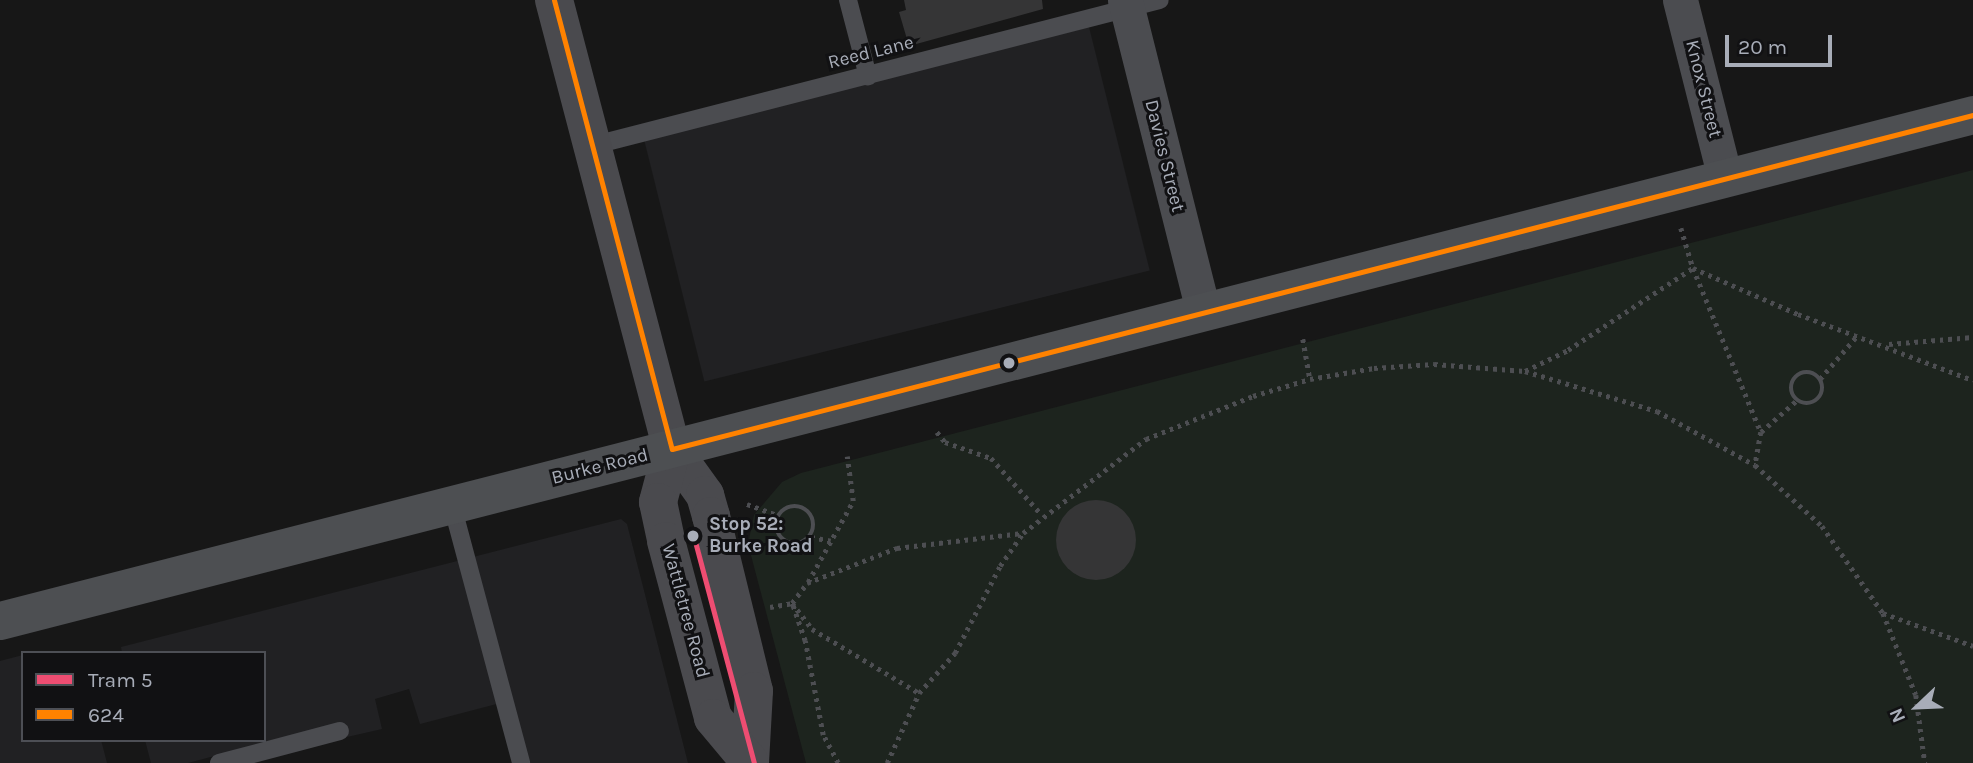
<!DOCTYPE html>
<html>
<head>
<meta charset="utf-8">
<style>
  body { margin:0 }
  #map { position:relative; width:1973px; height:763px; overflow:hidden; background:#171717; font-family:Karla,sans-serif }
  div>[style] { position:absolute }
  .built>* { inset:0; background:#212123; transform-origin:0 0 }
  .green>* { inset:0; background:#1d241e }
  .building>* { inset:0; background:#353536 }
  .round { border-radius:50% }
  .path>* { height:4.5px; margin-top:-2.25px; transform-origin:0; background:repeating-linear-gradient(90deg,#4d4e52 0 3.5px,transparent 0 8.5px) }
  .path>.ring { margin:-2.25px; padding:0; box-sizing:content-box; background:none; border:4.5px solid #4d4e52; border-radius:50% }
  .service>* { height:18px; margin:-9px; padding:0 9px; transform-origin:9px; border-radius:9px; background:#4b4c50 }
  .minor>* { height:35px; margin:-17.5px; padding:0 17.5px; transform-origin:17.5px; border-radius:17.5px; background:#4b4c50 }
  .secondary>* { height:38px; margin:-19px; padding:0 19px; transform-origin:19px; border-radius:19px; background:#4a4a4e }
  .primary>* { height:38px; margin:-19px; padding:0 19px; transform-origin:19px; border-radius:19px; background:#4d4f52 }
  .bus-1>* { height:5px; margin:-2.5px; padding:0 2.5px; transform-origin:2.5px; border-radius:2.5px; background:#ff8200 }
  .tram-1>* { height:5px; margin:-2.5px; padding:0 2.5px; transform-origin:2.5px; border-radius:2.5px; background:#ee4d72 }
  .dots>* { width:19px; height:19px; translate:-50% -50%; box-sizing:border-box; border:4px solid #111113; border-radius:50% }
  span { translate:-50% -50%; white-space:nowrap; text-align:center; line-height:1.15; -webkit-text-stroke:6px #111113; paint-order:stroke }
  .street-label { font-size:19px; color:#a8adb8 }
  .stop-label { font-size:19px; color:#a8adb8; font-weight:700 }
  .left { translate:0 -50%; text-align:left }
  .legend { position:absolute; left:21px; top:651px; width:245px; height:91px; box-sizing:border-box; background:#111113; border:2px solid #4d4f55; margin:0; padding:9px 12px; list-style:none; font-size:21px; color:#a8adb8 }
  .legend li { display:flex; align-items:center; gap:14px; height:35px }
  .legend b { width:35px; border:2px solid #4d4f55 }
  .north { position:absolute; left:1882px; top:672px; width:70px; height:70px; -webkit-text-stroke:5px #111113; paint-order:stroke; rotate:247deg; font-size:19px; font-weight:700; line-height:28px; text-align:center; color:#a8adb8 }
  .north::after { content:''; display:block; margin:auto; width:24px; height:32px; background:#a8adb8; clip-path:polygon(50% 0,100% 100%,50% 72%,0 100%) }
  .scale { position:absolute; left:1725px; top:35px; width:107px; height:32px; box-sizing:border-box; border:4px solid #a8adb8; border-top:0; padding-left:9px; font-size:21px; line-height:24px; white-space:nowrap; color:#a8adb8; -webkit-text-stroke:5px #111113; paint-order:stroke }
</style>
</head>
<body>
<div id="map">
  <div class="built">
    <div style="left:1089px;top:27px;width:251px;height:459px;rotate:76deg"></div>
    <div style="clip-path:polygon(621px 519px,627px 524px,688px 763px,529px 763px,512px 700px,420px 724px,409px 689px,375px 699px,382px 729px,347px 737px,342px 722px,188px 763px,151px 763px,145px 740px,264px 740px,264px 653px,122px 653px,121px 647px)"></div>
    <div style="clip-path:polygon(23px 655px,23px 740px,101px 740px,107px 763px,0 763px,0 661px)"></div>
  </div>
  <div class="green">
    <div style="clip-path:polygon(1973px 170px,1973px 763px,806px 763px,748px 544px,754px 515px,782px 482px,801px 473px)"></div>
  </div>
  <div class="building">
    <div style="clip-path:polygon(904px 0,1042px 0,1043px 9px,909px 46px,899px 12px,906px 10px)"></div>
    <div class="round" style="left:1056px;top:500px;width:80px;height:80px"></div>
  </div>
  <div class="path">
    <div style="left:1681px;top:228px;width:42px;rotate:73.3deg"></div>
    <div style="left:1693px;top:268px;width:178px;rotate:67.5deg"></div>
    <div style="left:1761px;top:432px;width:34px;rotate:100deg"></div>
    <div style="left:1755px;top:465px;width:91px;rotate:42.3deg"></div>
    <div style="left:1822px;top:526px;width:106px;rotate:55deg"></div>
    <div style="left:1883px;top:613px;width:96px;rotate:20.1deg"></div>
    <div style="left:1303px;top:339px;width:41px;rotate:80.1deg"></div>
    <div style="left:1889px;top:344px;width:84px;rotate:-4.8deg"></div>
    <div style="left:1525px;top:371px;width:48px;rotate:-26deg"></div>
    <div style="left:1568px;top:350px;width:149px;rotate:-33.3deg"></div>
    <div style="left:1693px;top:268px;width:115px;rotate:23.7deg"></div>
    <div style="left:1798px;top:314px;width:187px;rotate:20.7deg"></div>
    <div class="ring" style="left:1791px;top:372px;width:27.5px;height:27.5px"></div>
    <div style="left:1820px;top:379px;width:55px;rotate:-49.4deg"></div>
    <div style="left:937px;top:432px;width:13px;rotate:51deg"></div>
    <div style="left:945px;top:442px;width:49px;rotate:19.2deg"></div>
    <div style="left:991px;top:458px;width:76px;rotate:48.2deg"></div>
    <div style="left:1761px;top:432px;width:48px;rotate:-41.6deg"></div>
    <div style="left:747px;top:504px;width:33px;rotate:20deg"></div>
    <div class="ring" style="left:776px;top:506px;width:33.5px;height:33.5px"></div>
    <div style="left:811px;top:537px;width:20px;rotate:11deg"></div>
    <div style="left:808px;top:582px;width:93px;rotate:-60.9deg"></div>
    <div style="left:853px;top:501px;width:45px;rotate:-97.6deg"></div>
    <div style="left:770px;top:607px;width:22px;rotate:-10deg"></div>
    <div style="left:792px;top:603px;width:33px;rotate:52deg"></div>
    <div style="left:812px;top:629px;width:125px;rotate:30.9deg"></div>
    <div style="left:1883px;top:613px;width:88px;rotate:68.1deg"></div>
    <div style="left:1916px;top:695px;width:69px;rotate:82.5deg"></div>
    <div style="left:838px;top:763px;width:32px;rotate:-118deg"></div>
    <div style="left:823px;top:735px;width:96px;rotate:-100.8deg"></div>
    <div style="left:805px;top:641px;width:40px;rotate:-108.9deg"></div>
    <div style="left:792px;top:603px;width:25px;rotate:-53deg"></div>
    <div style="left:807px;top:583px;width:97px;rotate:-21.3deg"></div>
    <div style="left:897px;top:548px;width:126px;rotate:-6.8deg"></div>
    <div style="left:887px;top:763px;width:77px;rotate:-65.4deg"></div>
    <div style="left:919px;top:693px;width:54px;rotate:-48deg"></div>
    <div style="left:955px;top:653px;width:98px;rotate:-62.7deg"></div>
    <div style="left:1000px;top:566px;width:40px;rotate:-55.1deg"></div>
    <div style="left:1023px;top:533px;width:155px;rotate:-37.4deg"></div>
    <div style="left:1146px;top:439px;width:115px;rotate:-21.9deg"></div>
    <div style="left:1253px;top:396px;width:59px;rotate:-16.6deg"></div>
    <div style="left:1310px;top:379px;width:65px;rotate:-9.8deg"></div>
    <div style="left:1374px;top:368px;width:60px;rotate:-3.8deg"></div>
    <div style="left:1434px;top:364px;width:91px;rotate:4.4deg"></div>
    <div style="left:1525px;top:371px;width:138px;rotate:16.9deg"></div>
    <div style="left:1657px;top:411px;width:112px;rotate:28.9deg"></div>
  </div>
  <div class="service">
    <div style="left:848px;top:0;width:79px;rotate:75.3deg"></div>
    <div style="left:591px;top:146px;width:587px;rotate:-14.39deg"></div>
    <div style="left:452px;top:505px;width:267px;rotate:75deg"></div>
    <div style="left:219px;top:763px;width:125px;rotate:-14.8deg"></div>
  </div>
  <div class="minor">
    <div style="left:1125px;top:0;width:321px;rotate:75.9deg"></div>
    <div style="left:1680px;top:0;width:184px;rotate:75.8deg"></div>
  </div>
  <div class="secondary">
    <div style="left:554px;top:0;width:464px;rotate:75.3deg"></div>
    <div style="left:672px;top:449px;width:57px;rotate:54.3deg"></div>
    <div style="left:705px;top:495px;width:22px;rotate:74deg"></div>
    <div style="left:711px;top:516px;width:180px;rotate:76.2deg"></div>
    <div style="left:754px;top:691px;width:72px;rotate:93.2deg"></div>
    <div style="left:672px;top:449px;width:55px;rotate:104.8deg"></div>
    <div style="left:658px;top:502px;width:40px;rotate:78deg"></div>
    <div style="left:666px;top:541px;width:183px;rotate:75.1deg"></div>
    <div style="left:713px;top:718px;width:56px;rotate:50.1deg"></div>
  </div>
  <div class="primary">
    <div style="left:0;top:621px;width:2037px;rotate:-14.38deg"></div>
  </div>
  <div class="bus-1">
    <div style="left:554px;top:0;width:464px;rotate:75.3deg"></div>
    <div style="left:672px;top:449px;width:1343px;rotate:-14.4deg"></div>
  </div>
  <div class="tram-1">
    <div style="left:692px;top:530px;width:241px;rotate:75.1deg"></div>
  </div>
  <div class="dots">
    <div style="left:1009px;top:363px;background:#a8adb8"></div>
    <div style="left:693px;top:536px;background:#a8adb8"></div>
  </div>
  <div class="street-label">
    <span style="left:871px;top:53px;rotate:-14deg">Reed Lane</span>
    <span style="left:1703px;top:89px;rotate:76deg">Knox Street</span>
    <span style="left:1164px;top:156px;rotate:76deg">Davies Street</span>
    <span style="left:600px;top:467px;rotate:-14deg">Burke Road</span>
    <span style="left:685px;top:611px;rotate:75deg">Wattletree Road</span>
  </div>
  <div class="stop-label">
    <span class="left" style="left:709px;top:536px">Stop 52:<br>Burke Road</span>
  </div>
  <ul class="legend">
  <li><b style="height:9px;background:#ee4d72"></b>Tram 5</li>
  <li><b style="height:9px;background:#ff8200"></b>624</li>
  </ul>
  <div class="north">N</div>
  <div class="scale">20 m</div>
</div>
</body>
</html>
